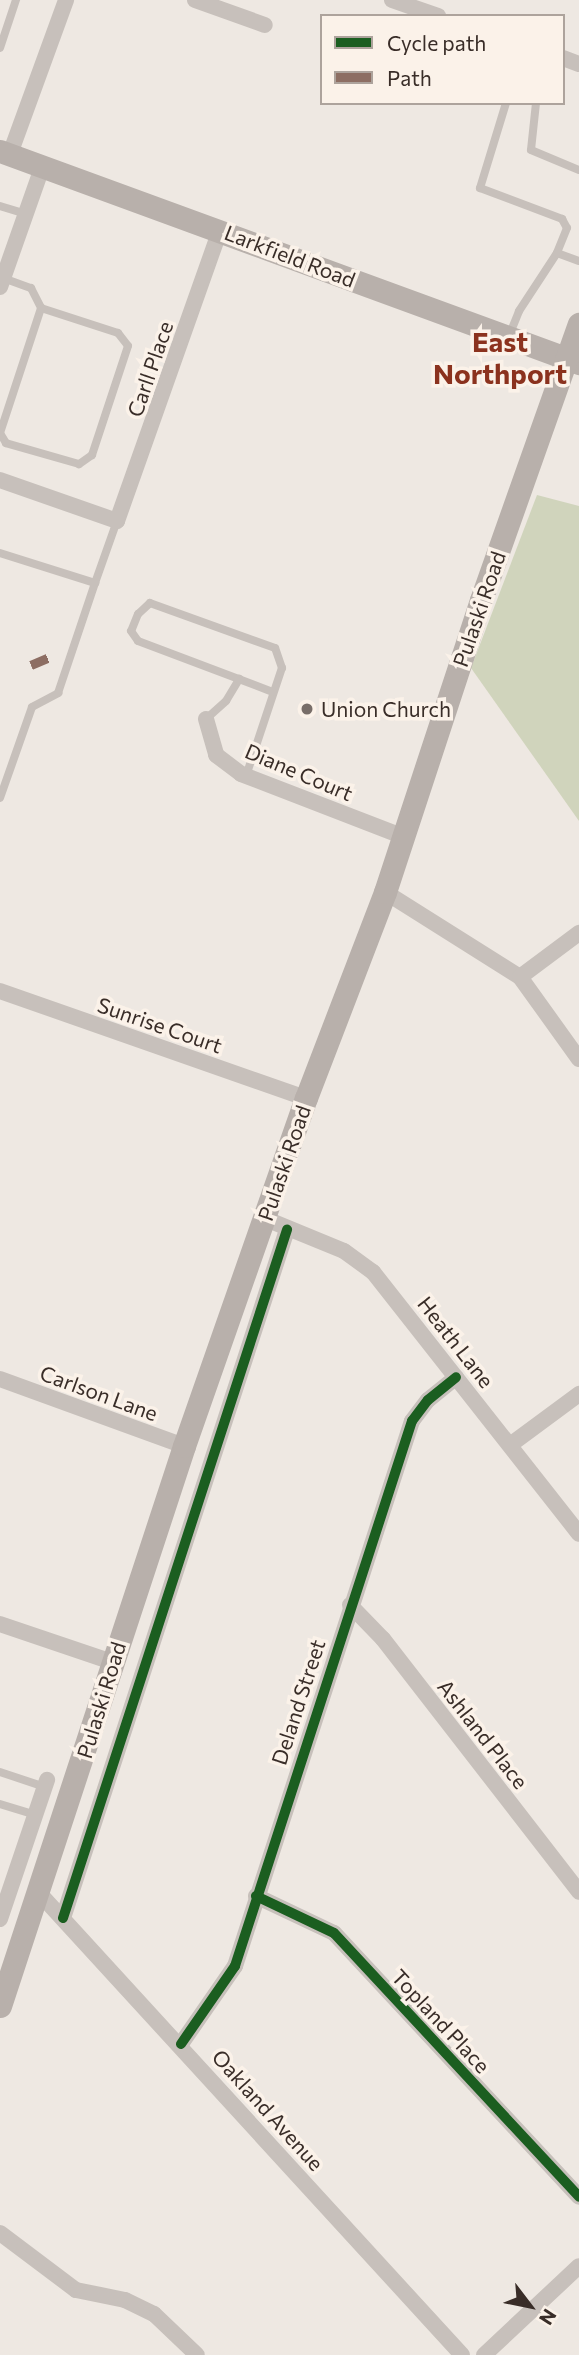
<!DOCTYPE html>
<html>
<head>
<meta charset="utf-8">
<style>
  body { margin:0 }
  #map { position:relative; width:579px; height:2355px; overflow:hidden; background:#eee8e2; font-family:Commissioner,sans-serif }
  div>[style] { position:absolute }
  .green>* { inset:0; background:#d0d4bc }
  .lane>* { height:8px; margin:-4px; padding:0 4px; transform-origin:4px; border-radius:4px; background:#c7c0bb }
  .street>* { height:16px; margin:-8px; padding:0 8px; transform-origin:8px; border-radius:8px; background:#c7c0bb }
  .secondary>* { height:23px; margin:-11.5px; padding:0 11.5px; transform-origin:11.5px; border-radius:11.5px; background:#b8b0ab }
  .quiet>* { height:9px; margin-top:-4.5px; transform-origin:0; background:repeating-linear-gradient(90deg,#8d6e63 0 18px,transparent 0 27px) }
  .cycleway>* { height:10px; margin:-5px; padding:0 5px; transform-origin:5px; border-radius:5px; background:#1b5e20 }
  .dots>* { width:19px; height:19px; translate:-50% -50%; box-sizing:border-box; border:4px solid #fbf2e9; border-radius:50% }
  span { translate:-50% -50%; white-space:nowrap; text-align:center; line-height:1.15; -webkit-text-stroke:7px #fbf2e9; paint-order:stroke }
  .street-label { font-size:21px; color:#392d28 }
  .poi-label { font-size:21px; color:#392d28 }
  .left { translate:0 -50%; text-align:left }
  .district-label { font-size:28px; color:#8b321e; font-weight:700 }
  .legend { position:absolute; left:320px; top:14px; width:245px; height:91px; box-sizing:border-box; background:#fbf2e9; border:2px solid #ada39c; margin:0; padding:9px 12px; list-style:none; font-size:21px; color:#392d28 }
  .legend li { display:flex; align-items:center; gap:14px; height:35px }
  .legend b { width:35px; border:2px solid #ada39c }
  .north { position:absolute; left:495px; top:2271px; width:70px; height:70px; -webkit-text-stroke:5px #fbf2e9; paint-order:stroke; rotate:122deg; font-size:19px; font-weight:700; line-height:28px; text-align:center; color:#392d28 }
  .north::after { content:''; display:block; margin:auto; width:24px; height:32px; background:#392d28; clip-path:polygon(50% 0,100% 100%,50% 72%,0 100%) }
</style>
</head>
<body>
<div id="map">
  <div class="green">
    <div style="clip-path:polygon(537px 495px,579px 506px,579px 821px,471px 668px)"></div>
  </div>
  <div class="lane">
    <div style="left:0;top:48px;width:51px;rotate:-71.6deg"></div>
    <div style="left:506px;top:103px;width:89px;rotate:107deg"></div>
    <div style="left:480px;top:188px;width:88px;rotate:20.7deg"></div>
    <div style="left:562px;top:219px;width:10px;rotate:61deg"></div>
    <div style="left:567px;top:228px;width:27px;rotate:112deg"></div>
    <div style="left:536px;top:103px;width:47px;rotate:96.1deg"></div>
    <div style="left:531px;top:150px;width:52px;rotate:22.6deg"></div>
    <div style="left:0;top:206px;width:27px;rotate:17deg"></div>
    <div style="left:3px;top:278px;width:30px;rotate:20deg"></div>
    <div style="left:31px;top:288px;width:22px;rotate:63deg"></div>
    <div style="left:41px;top:308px;width:81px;rotate:18deg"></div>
    <div style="left:118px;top:333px;width:16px;rotate:52deg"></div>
    <div style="left:128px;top:346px;width:115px;rotate:108.3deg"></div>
    <div style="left:92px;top:455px;width:16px;rotate:145deg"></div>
    <div style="left:79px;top:464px;width:76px;rotate:-164deg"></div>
    <div style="left:6px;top:443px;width:12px;rotate:-121deg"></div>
    <div style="left:0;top:433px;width:132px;rotate:-71.8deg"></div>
    <div style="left:509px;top:336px;width:27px;rotate:-68deg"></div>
    <div style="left:519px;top:311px;width:69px;rotate:-56.8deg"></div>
    <div style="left:557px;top:253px;width:23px;rotate:20deg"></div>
    <div style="left:0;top:553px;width:100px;rotate:17.5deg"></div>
    <div style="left:95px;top:583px;width:66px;rotate:-70.5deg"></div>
    <div style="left:206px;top:719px;width:27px;rotate:-42deg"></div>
    <div style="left:226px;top:701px;width:26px;rotate:-59deg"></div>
    <div style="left:246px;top:776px;width:114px;rotate:-71.6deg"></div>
    <div style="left:282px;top:668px;width:21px;rotate:-109deg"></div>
    <div style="left:275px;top:648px;width:133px;rotate:-160.2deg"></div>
    <div style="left:150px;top:603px;width:16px;rotate:137deg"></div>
    <div style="left:138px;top:614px;width:18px;rotate:112deg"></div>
    <div style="left:131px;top:631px;width:12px;rotate:55deg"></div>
    <div style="left:138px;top:641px;width:144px;rotate:20.7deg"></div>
    <div style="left:0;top:798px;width:96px;rotate:-70.6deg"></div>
    <div style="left:32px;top:707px;width:30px;rotate:-28deg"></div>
    <div style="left:58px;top:693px;width:116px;rotate:-71.4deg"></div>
    <div style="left:0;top:1772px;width:47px;rotate:18.4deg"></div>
    <div style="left:0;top:1804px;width:38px;rotate:17deg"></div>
  </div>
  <div class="street">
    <div style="left:195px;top:0;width:74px;rotate:19.7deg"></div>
    <div style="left:392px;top:0;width:49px;rotate:19.2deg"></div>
    <div style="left:563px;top:58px;width:17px;rotate:21deg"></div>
    <div style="left:10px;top:154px;width:164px;rotate:-70deg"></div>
    <div style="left:0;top:287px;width:129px;rotate:-70.6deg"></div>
    <div style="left:0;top:480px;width:124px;rotate:19.3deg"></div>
    <div style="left:117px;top:521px;width:309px;rotate:-70.5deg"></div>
    <div style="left:206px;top:719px;width:37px;rotate:74deg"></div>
    <div style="left:216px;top:755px;width:31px;rotate:37deg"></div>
    <div style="left:241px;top:774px;width:175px;rotate:21.1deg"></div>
    <div style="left:385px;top:892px;width:160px;rotate:32.2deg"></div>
    <div style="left:520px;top:977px;width:101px;rotate:54.3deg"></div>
    <div style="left:520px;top:977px;width:74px;rotate:-36.7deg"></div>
    <div style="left:0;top:991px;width:324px;rotate:19.3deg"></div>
    <div style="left:266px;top:1219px;width:84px;rotate:22.3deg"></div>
    <div style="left:344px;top:1251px;width:36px;rotate:36deg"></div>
    <div style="left:373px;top:1272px;width:333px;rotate:51.8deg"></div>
    <div style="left:0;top:1379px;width:196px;rotate:20deg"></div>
    <div style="left:510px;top:1445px;width:86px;rotate:-36.5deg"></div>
    <div style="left:350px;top:1605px;width:47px;rotate:45.9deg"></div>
    <div style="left:383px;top:1639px;width:320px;rotate:52.2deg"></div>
    <div style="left:0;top:1624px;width:118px;rotate:18.7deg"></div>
    <div style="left:40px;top:1894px;width:625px;rotate:47.53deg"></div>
    <div style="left:256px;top:1896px;width:86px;rotate:25.4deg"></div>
    <div style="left:334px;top:1933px;width:360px;rotate:47.1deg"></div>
    <div style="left:63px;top:1918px;width:724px;rotate:-71.97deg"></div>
    <div style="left:0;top:1919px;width:147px;rotate:-71.3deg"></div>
    <div style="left:181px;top:2044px;width:95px;rotate:-55.3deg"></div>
    <div style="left:235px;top:1966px;width:573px;rotate:-72.01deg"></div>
    <div style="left:412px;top:1421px;width:26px;rotate:-53deg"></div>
    <div style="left:428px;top:1400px;width:36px;rotate:-39deg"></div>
    <div style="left:0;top:2233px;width:95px;rotate:36.9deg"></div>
    <div style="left:76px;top:2290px;width:50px;rotate:11.5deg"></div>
    <div style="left:125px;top:2300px;width:32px;rotate:26deg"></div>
    <div style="left:154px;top:2314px;width:59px;rotate:43.6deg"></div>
    <div style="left:484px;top:2355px;width:130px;rotate:-43.1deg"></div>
  </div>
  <div class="secondary">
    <div style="left:0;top:151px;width:617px;rotate:20.11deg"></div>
    <div style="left:0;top:2006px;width:589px;rotate:-71.81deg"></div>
    <div style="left:184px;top:1446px;width:369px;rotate:-70.7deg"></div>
    <div style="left:306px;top:1098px;width:221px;rotate:-69deg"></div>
    <div style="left:385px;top:892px;width:307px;rotate:-71.8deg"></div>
    <div style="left:481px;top:600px;width:293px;rotate:-70.5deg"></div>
  </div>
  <div class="quiet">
    <div style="left:31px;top:665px;width:23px;rotate:-23deg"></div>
  </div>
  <div class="cycleway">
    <div style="left:256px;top:1896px;width:86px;rotate:25.4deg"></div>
    <div style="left:334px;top:1933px;width:360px;rotate:47.1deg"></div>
    <div style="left:63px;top:1918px;width:724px;rotate:-71.97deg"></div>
    <div style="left:181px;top:2044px;width:95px;rotate:-55.3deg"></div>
    <div style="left:235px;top:1966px;width:573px;rotate:-72.01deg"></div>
    <div style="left:412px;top:1421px;width:26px;rotate:-53deg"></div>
    <div style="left:428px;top:1400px;width:36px;rotate:-39deg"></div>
  </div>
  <div class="dots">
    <div style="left:307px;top:709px;background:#786e69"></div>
  </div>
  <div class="street-label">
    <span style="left:290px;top:256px;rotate:21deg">Larkfield Road</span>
    <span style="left:150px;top:369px;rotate:-71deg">Carll Place</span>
    <span style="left:479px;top:609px;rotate:-71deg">Pulaski Road</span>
    <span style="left:299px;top:772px;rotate:23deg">Diane Court</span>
    <span style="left:160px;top:1025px;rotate:19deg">Sunrise Court</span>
    <span style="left:284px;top:1163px;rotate:-71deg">Pulaski Road</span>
    <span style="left:456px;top:1342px;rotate:52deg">Heath Lane</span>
    <span style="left:99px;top:1393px;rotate:20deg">Carlson Lane</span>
    <span style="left:101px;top:1700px;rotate:-73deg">Pulaski Road</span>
    <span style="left:298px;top:1702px;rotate:-72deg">Deland Street</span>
    <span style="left:483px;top:1734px;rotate:52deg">Ashland Place</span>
    <span style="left:441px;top:2021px;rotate:47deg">Topland Place</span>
    <span style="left:268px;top:2110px;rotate:48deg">Oakland Avenue</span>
  </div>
  <div class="poi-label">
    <span class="left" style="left:321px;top:709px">Union Church</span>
  </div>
  <div class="district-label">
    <span style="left:500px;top:357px">East<br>Northport</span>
  </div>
  <ul class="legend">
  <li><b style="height:9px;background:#1b5e20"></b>Cycle path</li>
  <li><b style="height:9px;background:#8d6e63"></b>Path</li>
  </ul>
  <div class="north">N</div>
</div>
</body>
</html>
